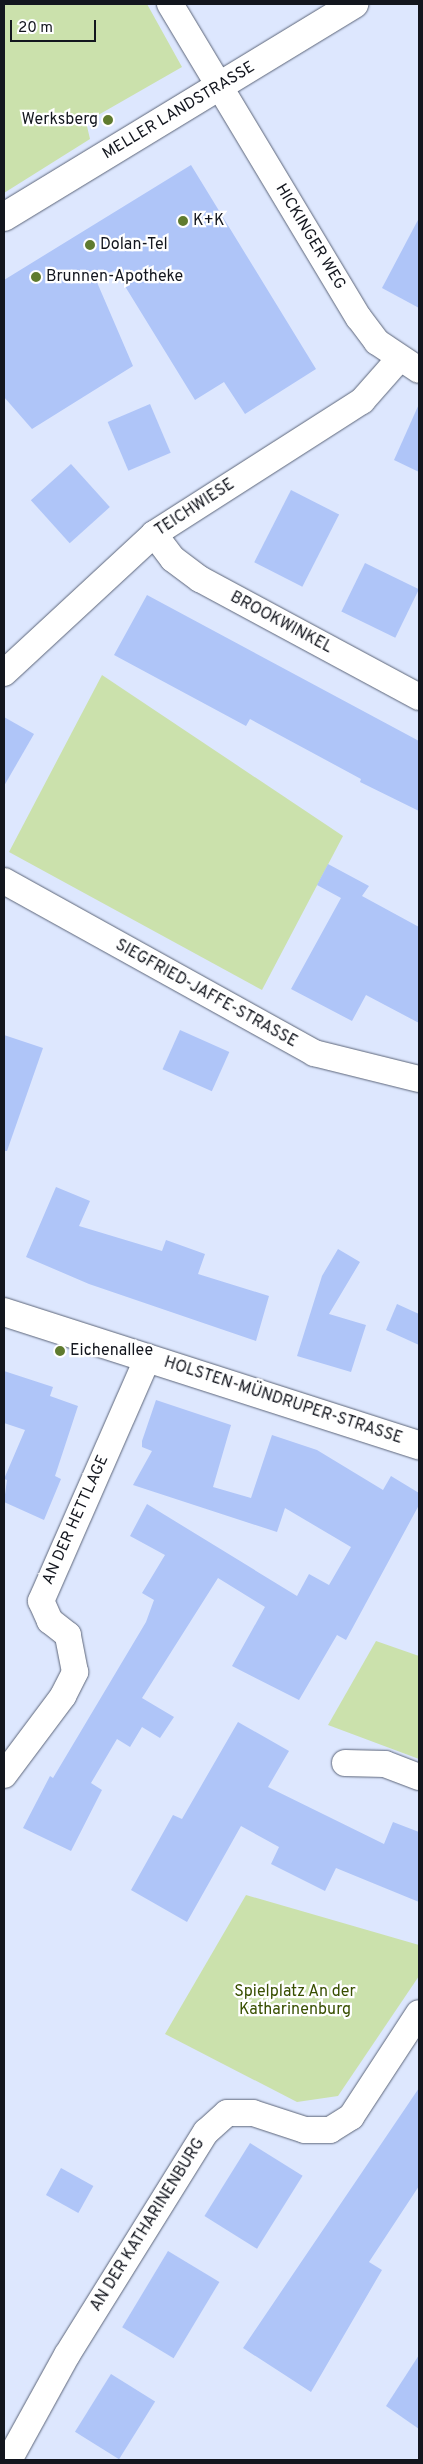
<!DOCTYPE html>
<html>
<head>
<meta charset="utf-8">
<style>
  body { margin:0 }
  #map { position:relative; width:423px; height:2464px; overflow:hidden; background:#dde7fe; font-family:Overpass,sans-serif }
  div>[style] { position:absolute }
  .green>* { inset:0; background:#cbe1ac }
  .building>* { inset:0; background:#afc5f8; transform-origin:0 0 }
  .roads { filter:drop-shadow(0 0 1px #5c6579) drop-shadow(0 0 1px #5c6579) }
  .street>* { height:26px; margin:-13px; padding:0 13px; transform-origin:13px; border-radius:13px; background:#fff }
  .secondary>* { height:28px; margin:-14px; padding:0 14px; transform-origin:14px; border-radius:14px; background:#fff }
  .dots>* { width:14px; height:14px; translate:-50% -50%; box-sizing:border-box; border:2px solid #fff; border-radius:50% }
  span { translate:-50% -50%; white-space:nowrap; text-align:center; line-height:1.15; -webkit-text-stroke:4.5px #fff; paint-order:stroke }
  .street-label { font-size:16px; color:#13161e }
  .poi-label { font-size:16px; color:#13161e }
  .right { translate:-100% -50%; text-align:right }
  .left { translate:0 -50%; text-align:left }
  .park-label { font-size:16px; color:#384f01 }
  .frame { position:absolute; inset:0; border:5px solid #13161e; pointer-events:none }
  .scale { position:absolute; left:10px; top:20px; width:86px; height:22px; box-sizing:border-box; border:2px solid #13161e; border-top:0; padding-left:6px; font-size:15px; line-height:18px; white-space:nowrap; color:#13161e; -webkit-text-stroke:4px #fff; paint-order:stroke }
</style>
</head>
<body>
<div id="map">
  <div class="green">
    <div style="clip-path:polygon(4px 4px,147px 4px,182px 67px,86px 122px,90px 139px,4px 193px)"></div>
    <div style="clip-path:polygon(102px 675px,343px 836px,262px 990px,9px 852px)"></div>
    <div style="clip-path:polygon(376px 1641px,419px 1656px,419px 1759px,328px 1725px)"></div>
    <div style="clip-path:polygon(246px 1895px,419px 1945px,419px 1976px,338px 2096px,297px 2102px,165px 2034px)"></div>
  </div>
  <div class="building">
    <div style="clip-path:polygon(191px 165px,316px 369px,245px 414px,224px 382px,195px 400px,115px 270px,96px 280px,133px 366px,32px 429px,4px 397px,4px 280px)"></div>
    <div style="clip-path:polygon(419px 218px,419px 308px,382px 288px)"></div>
    <div style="left:150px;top:404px;width:53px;height:46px;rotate:67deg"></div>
    <div style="clip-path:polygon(419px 404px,419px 472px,394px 460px)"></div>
    <div style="left:71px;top:464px;width:58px;height:54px;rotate:48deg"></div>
    <div style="left:291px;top:490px;width:54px;height:81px;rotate:27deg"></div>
    <div style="left:365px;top:563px;width:60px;height:54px;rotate:26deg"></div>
    <div style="clip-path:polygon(147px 595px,419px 741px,419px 811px,360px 782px,361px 779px,250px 719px,246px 726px,114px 655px)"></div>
    <div style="clip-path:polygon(4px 717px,34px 734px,4px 786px)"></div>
    <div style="clip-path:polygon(328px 864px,369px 886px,362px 896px,419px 927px,419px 1023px,366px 995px,352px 1021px,291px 989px,341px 898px,317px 885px)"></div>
    <div style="left:180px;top:1030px;width:54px;height:43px;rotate:24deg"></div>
    <div style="clip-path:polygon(4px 1035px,43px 1048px,7px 1151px,4px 1151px)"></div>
    <div style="clip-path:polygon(56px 1187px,90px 1201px,79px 1226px,162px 1251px,166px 1240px,205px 1254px,198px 1274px,269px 1296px,256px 1341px,89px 1284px,26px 1257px)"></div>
    <div style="clip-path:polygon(338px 1249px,360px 1262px,329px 1314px,366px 1325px,351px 1372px,297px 1356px,322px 1276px)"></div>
    <div style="clip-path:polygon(397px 1304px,419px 1314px,419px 1345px,386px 1330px)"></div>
    <div style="clip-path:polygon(4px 1371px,53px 1387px,50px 1396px,78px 1406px,55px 1476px,61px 1479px,44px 1520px,4px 1502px,7px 1480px,4px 1479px,25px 1430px,4px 1423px)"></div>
    <div style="clip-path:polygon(156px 1400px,231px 1425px,213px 1487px,251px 1498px,272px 1435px,317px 1450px,383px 1490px,391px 1476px,419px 1493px,419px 1505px,346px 1640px,337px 1635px,299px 1700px,232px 1666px,265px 1607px,218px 1578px,142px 1698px,174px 1717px,160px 1738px,142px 1727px,130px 1747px,117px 1739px,91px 1783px,102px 1790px,71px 1851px,23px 1828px,50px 1776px,53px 1778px,146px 1622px,154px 1600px,142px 1593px,165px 1555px,130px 1536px,147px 1504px,297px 1596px,309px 1574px,329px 1585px,351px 1547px,285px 1508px,277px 1532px,133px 1485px,152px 1451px,142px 1447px,142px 1441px)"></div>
    <div style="clip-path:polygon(238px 1722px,289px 1751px,268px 1787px,384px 1844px,393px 1822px,419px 1832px,419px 1902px,336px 1868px,325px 1891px,271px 1864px,279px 1847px,241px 1826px,187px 1922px,131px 1890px,173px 1815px,182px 1819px)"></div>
    <div style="clip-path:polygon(419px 2088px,419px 2186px,369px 2262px,382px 2270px,311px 2392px,243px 2348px)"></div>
    <div style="left:250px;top:2143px;width:62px;height:86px;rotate:32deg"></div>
    <div style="left:61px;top:2168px;width:37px;height:31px;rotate:29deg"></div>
    <div style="left:168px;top:2251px;width:60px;height:89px;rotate:31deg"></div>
    <div style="clip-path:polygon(419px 2355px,419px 2429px,386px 2406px)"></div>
    <div style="left:111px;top:2374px;width:52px;height:68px;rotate:32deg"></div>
  </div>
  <div class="roads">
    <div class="street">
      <div style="left:170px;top:4px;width:366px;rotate:59deg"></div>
      <div style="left:359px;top:318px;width:30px;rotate:53deg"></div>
      <div style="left:377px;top:342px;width:50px;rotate:33.7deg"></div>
      <div style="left:154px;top:534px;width:31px;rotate:53deg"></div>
      <div style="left:173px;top:559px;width:34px;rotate:37deg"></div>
      <div style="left:200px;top:579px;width:249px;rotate:28.3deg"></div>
      <div style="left:4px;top:673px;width:205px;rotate:-42.8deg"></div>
      <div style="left:154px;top:534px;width:247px;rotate:-32.6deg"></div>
      <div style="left:362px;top:401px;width:56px;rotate:-48.6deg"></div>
      <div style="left:4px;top:881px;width:355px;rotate:29deg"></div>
      <div style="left:314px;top:1053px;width:108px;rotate:13.9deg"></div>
      <div style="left:345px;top:1763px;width:40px;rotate:1.4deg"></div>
      <div style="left:385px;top:1764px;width:36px;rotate:21deg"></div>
      <div style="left:4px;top:1775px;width:99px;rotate:-53.2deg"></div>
      <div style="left:63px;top:1696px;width:27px;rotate:-63deg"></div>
      <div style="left:75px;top:1672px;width:38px;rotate:-101deg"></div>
      <div style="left:68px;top:1635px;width:23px;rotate:-142deg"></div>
      <div style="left:50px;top:1621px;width:22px;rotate:-114deg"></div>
      <div style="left:41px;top:1601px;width:266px;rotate:-66.3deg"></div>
      <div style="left:9px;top:2460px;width:120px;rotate:-61.1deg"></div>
      <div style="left:67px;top:2355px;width:263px;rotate:-58.1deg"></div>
      <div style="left:206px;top:2132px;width:28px;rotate:-42deg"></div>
      <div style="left:227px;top:2113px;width:26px"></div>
      <div style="left:253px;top:2113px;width:55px;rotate:18.1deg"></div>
      <div style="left:305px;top:2130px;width:25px"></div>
      <div style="left:330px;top:2130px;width:25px;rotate:-32deg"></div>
      <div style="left:351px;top:2117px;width:124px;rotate:-56.8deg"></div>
    </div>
    <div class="secondary">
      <div style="left:4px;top:217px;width:410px;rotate:-31.3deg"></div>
      <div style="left:4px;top:1312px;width:436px;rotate:17.8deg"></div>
    </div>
  </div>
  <div class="dots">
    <div style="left:108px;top:120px;background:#5f7b2f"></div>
    <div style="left:183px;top:221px;background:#5f7b2f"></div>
    <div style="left:90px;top:245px;background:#5f7b2f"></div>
    <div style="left:36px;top:277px;background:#5f7b2f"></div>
    <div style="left:60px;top:1351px;background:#5f7b2f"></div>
  </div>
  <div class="street-label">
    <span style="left:179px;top:111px;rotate:-31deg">MELLER LANDSTRASSE</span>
    <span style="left:310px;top:237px;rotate:59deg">HICKINGER WEG</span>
    <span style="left:195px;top:508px;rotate:-33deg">TEICHWIESE</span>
    <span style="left:281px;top:623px;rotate:28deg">BROOKWINKEL</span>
    <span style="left:206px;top:994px;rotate:29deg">SIEGFRIED-JAFFE-STRASSE</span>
    <span style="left:283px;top:1401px;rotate:18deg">HOLSTEN-MÜNDRUPER-STRASSE</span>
    <span style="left:76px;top:1520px;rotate:-66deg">AN DER HETTLAGE</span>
    <span style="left:148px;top:2225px;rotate:-58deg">AN DER KATHARINENBURG</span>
  </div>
  <div class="poi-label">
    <span class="right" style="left:98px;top:120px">Werksberg</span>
    <span class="left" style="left:193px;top:221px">K+K</span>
    <span class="left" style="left:100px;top:245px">Dolan-Tel</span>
    <span class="left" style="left:46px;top:277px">Brunnen-Apotheke</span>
    <span class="left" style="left:70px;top:1351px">Eichenallee</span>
  </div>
  <div class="park-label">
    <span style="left:295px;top:2001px">Spielplatz An der<br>Katharinenburg</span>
  </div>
  <div class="frame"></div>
  <div class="scale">20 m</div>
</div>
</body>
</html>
